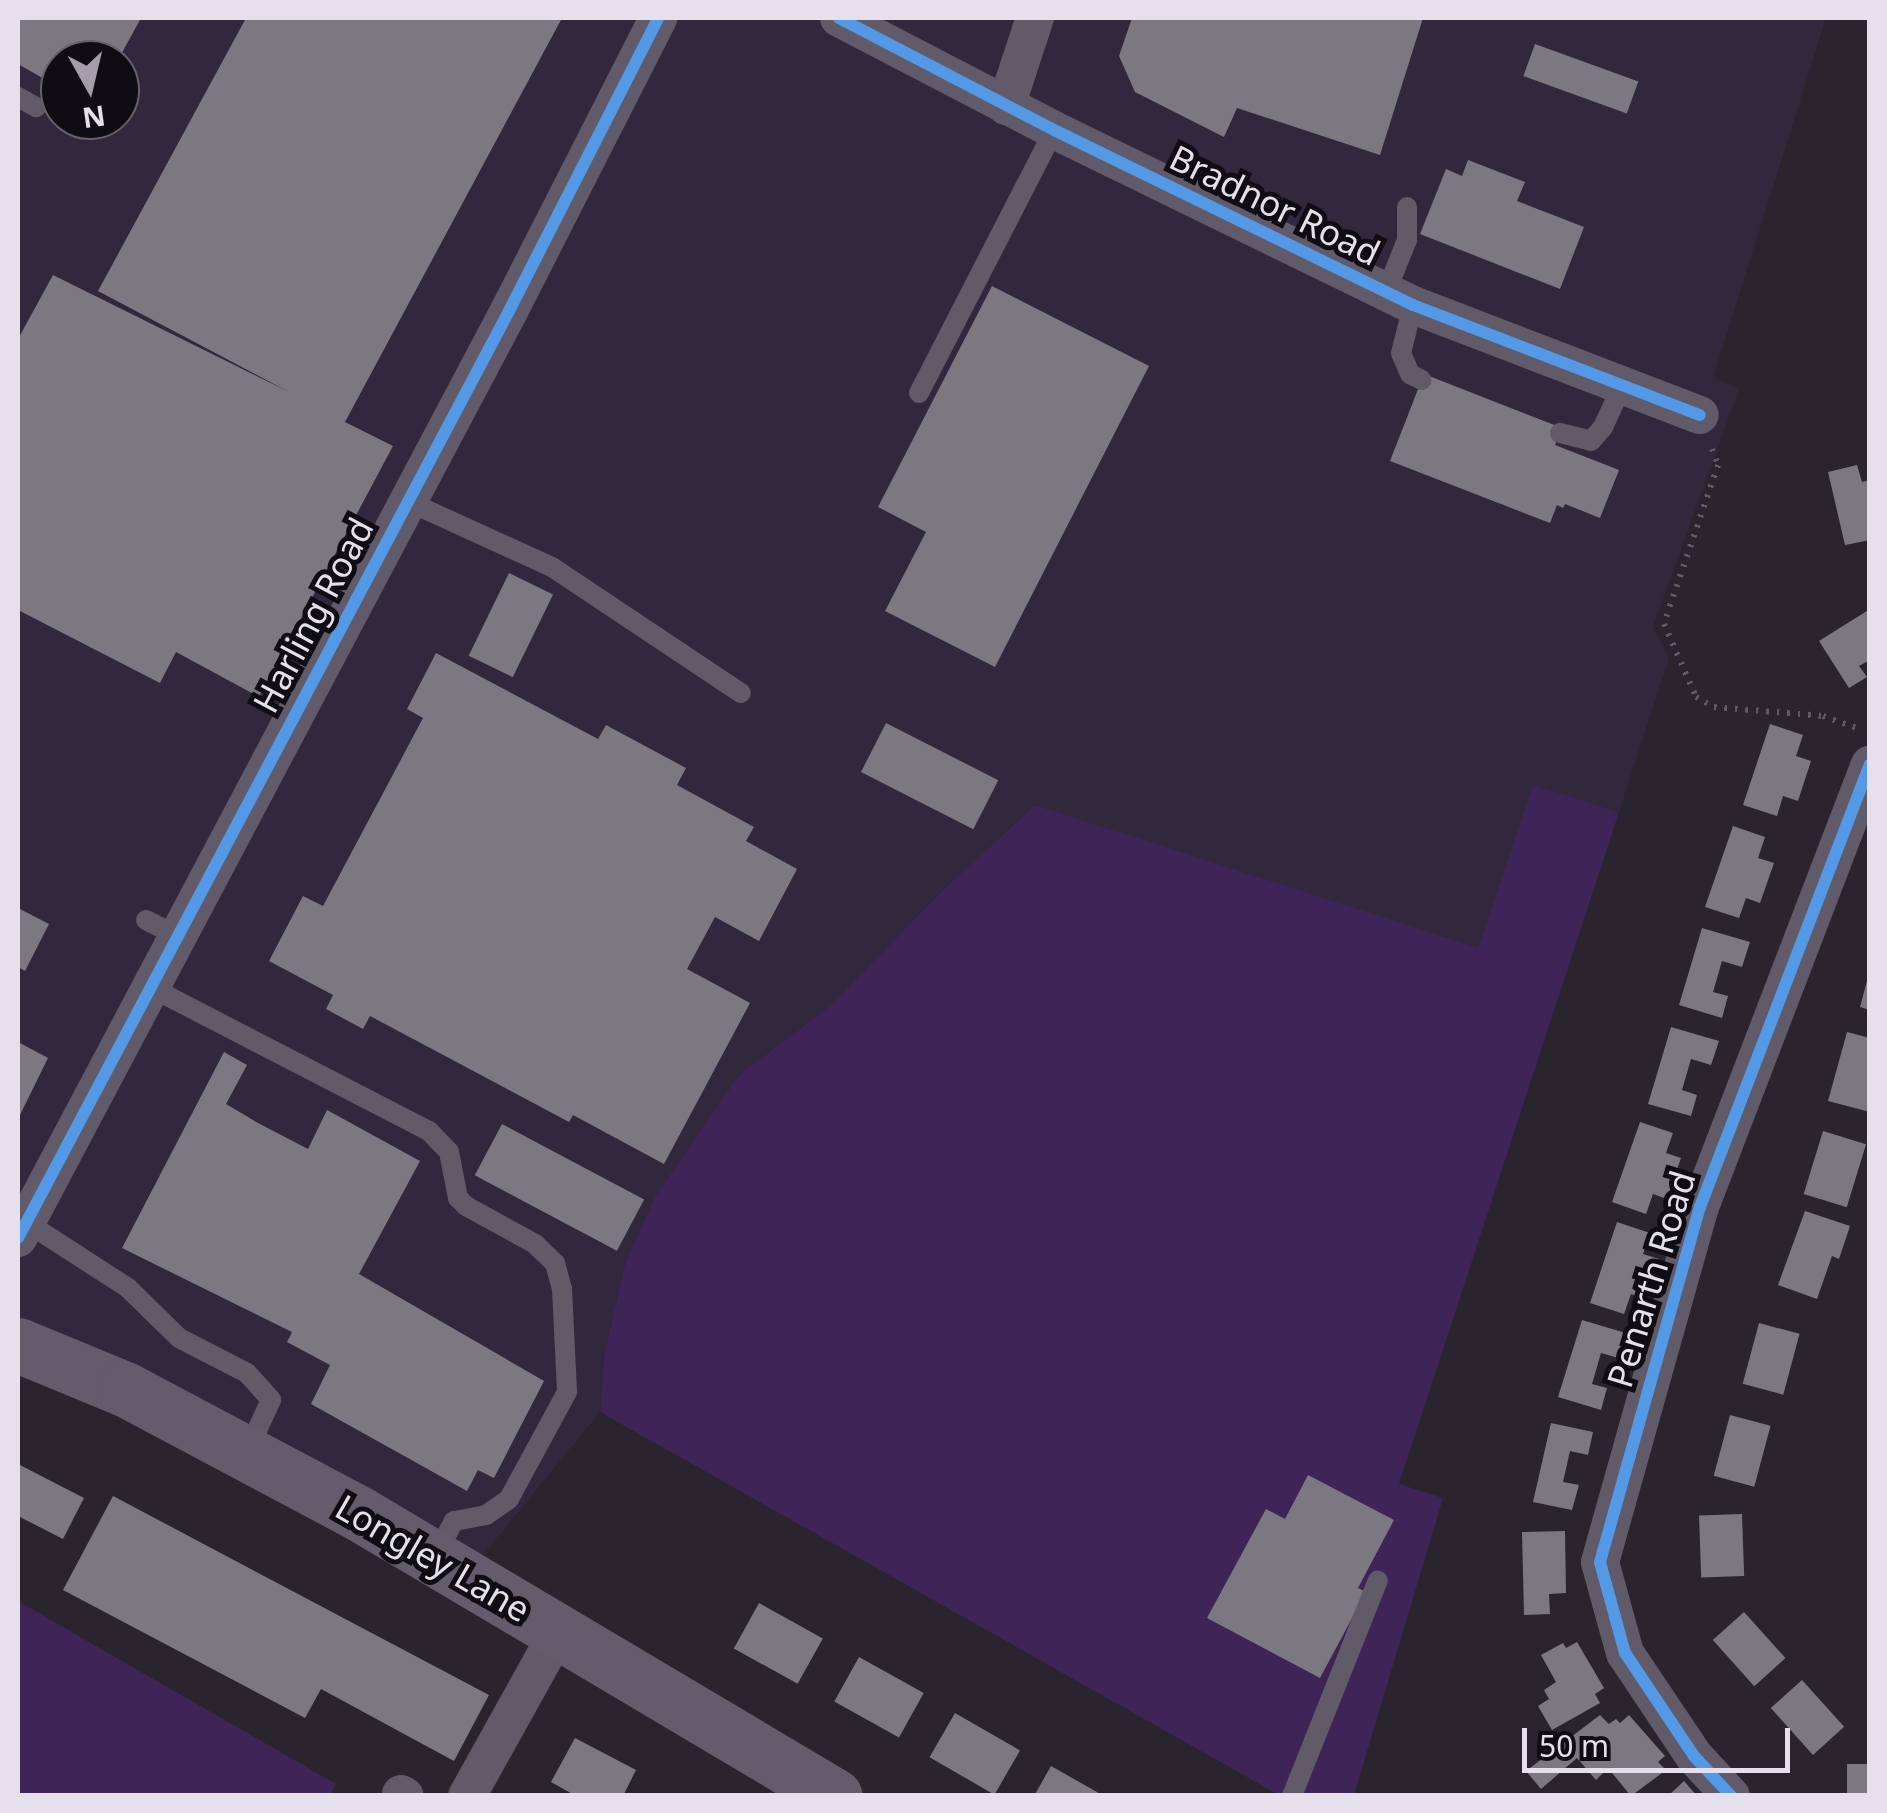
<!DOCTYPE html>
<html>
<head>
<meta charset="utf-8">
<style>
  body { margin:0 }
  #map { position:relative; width:1887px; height:1813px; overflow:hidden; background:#29242e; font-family:"Noto Sans",sans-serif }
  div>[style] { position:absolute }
  .built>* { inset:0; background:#32283d }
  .green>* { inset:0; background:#3e2457 }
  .building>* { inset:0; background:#7c7881; transform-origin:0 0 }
  .path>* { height:6px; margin-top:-3px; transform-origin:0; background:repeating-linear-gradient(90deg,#605a66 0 2.5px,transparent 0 10.5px) }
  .lane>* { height:20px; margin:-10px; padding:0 10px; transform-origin:10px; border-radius:10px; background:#605a69 }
  .street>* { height:38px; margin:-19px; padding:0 19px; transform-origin:19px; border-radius:19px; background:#605a69 }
  .secondary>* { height:55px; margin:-27.5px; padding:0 27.5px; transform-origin:27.5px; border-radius:27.5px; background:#645b6d }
  .cycleway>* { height:12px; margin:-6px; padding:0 6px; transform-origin:6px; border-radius:6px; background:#5399e6 }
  span { translate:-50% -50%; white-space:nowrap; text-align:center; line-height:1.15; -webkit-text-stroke:10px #100c14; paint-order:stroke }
  .street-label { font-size:35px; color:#e5e0eb }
  .frame { position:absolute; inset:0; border:20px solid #e5e0eb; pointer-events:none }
  .north { position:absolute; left:40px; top:40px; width:100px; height:100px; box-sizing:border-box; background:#100c14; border:2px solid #65616a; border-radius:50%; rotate:172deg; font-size:28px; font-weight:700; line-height:40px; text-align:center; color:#e5e0eb }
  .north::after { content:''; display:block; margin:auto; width:35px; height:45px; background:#a39ea9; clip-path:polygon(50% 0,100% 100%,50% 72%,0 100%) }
  .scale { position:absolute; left:1522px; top:1728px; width:268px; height:45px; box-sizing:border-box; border:5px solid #e5e0eb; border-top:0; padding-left:12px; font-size:30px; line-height:35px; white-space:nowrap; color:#e5e0eb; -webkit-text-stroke:8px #100c14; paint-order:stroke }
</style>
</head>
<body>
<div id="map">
  <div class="built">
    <div style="clip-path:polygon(evenodd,18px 18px,1826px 18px,1713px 378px,1739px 389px,1653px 627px,1669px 658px,1619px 812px,1533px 786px,1478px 949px,1035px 805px,944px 889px,830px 1006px,739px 1075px,625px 1264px,604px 1355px,600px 1412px,478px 1561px,18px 1338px,18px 18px,60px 60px,120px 60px,120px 120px,60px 120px,60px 60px)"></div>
  </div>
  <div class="green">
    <div style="clip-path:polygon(1533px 785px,1619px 812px,1399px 1484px,1443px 1498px,1354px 1795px,1279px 1795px,600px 1412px,604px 1355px,625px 1264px,655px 1197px,739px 1075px,830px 1006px,944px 889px,1035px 805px,1478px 948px)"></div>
    <div style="clip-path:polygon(18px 1601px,336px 1784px,330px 1795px,18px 1795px)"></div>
  </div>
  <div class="building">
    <div style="clip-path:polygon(18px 18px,141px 18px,118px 60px,60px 60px,60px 88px,18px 64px)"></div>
    <div style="clip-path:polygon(246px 18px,562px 18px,345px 422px,393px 446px,259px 697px,176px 652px,160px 683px,18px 610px,18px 339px,53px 275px,289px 392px,98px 291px)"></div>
    <div style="clip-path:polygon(1132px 18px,1423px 18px,1380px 155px,1237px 108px,1224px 137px,1135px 92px,1119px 56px)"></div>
    <div style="left:1535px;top:44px;width:110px;height:34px;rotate:20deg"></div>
    <div style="clip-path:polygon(1468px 160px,1525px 182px,1517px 201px,1584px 227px,1560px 289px,1420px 234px,1446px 169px,1462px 176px)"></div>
    <div style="clip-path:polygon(992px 286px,1149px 366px,995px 667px,885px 611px,926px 532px,878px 507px)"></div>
    <div style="clip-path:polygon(1424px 374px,1562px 428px,1555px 445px,1619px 470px,1600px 518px,1565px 504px,1563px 508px,1557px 505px,1550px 523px,1390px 461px)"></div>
    <div style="clip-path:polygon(1857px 465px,1862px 482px,1870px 480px,1870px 540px,1845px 545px,1828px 472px)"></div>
    <div style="left:509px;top:573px;width:49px;height:92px;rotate:26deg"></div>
    <div style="clip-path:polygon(1870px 609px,1870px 660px,1859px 666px,1867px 677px,1849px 688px,1819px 641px)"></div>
    <div style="clip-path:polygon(436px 653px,598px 739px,606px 725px,686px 768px,677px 785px,754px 827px,746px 841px,797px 869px,759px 941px,715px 917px,687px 969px,750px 1003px,664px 1164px,573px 1115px,569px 1122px,370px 1016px,363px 1029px,326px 1009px,333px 995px,269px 961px,303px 896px,323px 906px,423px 718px,407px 709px)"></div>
    <div style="left:886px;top:723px;width:126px;height:55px;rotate:27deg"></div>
    <div style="clip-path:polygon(1770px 724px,1803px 735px,1796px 756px,1811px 761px,1798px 801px,1783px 796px,1777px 816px,1743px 805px)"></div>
    <div style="clip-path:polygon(1733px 826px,1765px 837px,1758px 858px,1774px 863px,1760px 903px,1746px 898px,1739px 918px,1705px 907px)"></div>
    <div style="clip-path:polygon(18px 908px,49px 924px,25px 971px,18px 967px)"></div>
    <div style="clip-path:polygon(1702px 928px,1750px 942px,1742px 967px,1722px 961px,1713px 992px,1728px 996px,1722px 1018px,1679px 1005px)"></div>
    <div style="clip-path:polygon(1868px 977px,1870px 977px,1870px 1010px,1860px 1007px)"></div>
    <div style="clip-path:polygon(1671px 1027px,1719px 1041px,1711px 1065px,1691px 1059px,1682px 1090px,1697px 1095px,1691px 1116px,1648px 1104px)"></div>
    <div style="clip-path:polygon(1847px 1032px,1870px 1038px,1870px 1112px,1828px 1101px)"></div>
    <div style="clip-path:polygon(18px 1042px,48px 1058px,18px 1119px)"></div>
    <div style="clip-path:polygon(224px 1052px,247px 1065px,226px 1104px,258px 1123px,308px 1149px,327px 1110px,420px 1161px,359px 1274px,544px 1381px,494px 1478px,478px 1470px,467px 1491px,311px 1404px,330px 1365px,287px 1342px,292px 1332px,122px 1248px)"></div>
    <div style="clip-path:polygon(1640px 1122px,1673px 1133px,1666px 1153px,1681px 1158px,1667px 1199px,1653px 1194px,1646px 1214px,1612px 1202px)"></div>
    <div style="left:502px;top:1124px;width:161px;height:58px;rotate:28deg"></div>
    <div style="left:1823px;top:1131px;width:45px;height:66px;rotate:17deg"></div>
    <div style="clip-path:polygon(1805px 1211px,1850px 1226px,1839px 1259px,1832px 1256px,1817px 1299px,1778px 1285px)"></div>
    <div style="clip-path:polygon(1617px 1222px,1650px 1233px,1643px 1254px,1659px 1259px,1645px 1299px,1631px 1294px,1624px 1314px,1590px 1303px)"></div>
    <div style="clip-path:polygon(1582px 1320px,1629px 1334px,1622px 1359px,1601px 1353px,1592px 1384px,1607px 1388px,1601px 1410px,1558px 1397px)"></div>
    <div style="left:1759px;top:1323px;width:42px;height:63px;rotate:15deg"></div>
    <div style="left:1730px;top:1415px;width:42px;height:63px;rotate:15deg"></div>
    <div style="clip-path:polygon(1551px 1423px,1593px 1432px,1588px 1455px,1570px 1451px,1563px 1482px,1579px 1485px,1572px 1510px,1533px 1502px)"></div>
    <div style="clip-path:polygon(18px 1464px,84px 1498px,63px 1539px,18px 1516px)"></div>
    <div style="clip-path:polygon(1308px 1475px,1394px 1520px,1358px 1588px,1366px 1592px,1320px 1678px,1207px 1618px,1266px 1509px,1285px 1519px)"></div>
    <div style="clip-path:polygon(113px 1496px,489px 1695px,454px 1761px,321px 1689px,305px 1718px,63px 1590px)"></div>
    <div style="left:1742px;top:1514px;width:62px;height:43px;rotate:88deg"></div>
    <div style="clip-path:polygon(1565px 1531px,1566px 1593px,1549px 1594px,1550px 1614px,1524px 1615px,1522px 1532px)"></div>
    <div style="left:759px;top:1603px;width:73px;height:52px;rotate:29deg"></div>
    <div style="left:1744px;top:1612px;width:62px;height:42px;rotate:48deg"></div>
    <div style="clip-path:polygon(1577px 1642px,1604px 1688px,1595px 1694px,1600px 1703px,1552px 1730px,1538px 1706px,1549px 1699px,1544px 1690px,1556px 1682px,1541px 1655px,1563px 1643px,1566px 1648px)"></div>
    <div style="left:859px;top:1657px;width:74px;height:51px;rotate:29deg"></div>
    <div style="left:1802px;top:1680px;width:63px;height:42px;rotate:48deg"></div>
    <div style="left:955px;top:1713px;width:75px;height:51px;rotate:30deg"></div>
    <div style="clip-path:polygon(1600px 1715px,1609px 1724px,1616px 1719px,1620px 1723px,1629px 1715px,1665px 1756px,1658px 1762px,1666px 1770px,1631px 1796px,1608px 1768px,1596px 1780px,1577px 1758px,1541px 1789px,1526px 1771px)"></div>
    <div style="clip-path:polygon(575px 1738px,636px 1770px,623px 1796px,576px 1796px,551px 1782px)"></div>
    <div style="left:1847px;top:1764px;width:23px;height:30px"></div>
    <div style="clip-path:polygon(1051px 1766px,1104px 1796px,1034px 1796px)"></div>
    <div style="clip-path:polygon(1684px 1781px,1697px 1796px,1668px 1796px)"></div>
  </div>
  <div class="path">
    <div style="left:1712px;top:449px;width:17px;rotate:69deg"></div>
    <div style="left:1718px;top:465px;width:168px;rotate:108.8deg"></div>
    <div style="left:1664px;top:624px;width:80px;rotate:66.3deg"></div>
    <div style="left:1696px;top:697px;width:21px;rotate:29deg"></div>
    <div style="left:1714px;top:707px;width:109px;rotate:4.7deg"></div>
    <div style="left:1823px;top:716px;width:41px;rotate:19.7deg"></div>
  </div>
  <div class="lane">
    <div style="left:18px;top:97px;width:21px;rotate:29deg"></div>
    <div style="left:1386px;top:292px;width:56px;rotate:-68deg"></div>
    <div style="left:1407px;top:240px;width:33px;rotate:-90deg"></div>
    <div style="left:1413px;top:305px;width:49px;rotate:104deg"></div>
    <div style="left:1401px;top:353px;width:23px;rotate:67deg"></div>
    <div style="left:1410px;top:374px;width:13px;rotate:27deg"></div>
    <div style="left:919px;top:393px;width:296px;rotate:-62.8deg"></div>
    <div style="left:1560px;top:433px;width:32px;rotate:14deg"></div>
    <div style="left:1591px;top:441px;width:18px;rotate:-49deg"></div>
    <div style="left:1603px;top:427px;width:45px;rotate:-65.1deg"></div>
    <div style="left:407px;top:501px;width:159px;rotate:24.5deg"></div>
    <div style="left:552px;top:567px;width:227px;rotate:33.7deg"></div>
    <div style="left:146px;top:920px;width:35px;rotate:27deg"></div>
    <div style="left:150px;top:987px;width:314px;rotate:27.3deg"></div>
    <div style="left:429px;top:1131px;width:29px;rotate:46deg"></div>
    <div style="left:449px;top:1152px;width:47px;rotate:78.9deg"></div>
    <div style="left:458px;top:1198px;width:11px;rotate:45deg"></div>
    <div style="left:466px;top:1206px;width:79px;rotate:28.8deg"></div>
    <div style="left:535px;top:1244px;width:28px;rotate:44deg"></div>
    <div style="left:555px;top:1263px;width:27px;rotate:75deg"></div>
    <div style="left:562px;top:1289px;width:103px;rotate:87.2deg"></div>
    <div style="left:567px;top:1392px;width:122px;rotate:118.5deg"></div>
    <div style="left:509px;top:1499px;width:28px;rotate:145deg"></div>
    <div style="left:486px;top:1515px;width:33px;rotate:169deg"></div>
    <div style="left:454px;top:1521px;width:42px;rotate:118.4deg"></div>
    <div style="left:26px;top:1222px;width:121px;rotate:32.9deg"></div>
    <div style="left:128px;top:1288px;width:71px;rotate:44.4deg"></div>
    <div style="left:179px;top:1338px;width:76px;rotate:27.2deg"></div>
    <div style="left:247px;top:1373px;width:36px;rotate:48deg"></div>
    <div style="left:271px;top:1400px;width:57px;rotate:114.8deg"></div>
    <div style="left:1292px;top:1796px;width:232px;rotate:-68.3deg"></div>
  </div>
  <div class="street">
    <div style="left:839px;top:18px;width:242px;rotate:27.5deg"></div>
    <div style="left:1054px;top:130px;width:399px;rotate:26deg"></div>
    <div style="left:1413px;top:305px;width:307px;rotate:21deg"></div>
    <div style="left:1006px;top:106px;width:93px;rotate:-71.8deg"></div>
    <div style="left:18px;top:1238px;width:1049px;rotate:-62.09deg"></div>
    <div style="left:509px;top:311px;width:329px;rotate:-63deg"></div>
    <div style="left:401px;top:1794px;width:4px;rotate:27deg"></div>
    <div style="left:467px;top:1796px;width:189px;rotate:-60.9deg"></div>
    <div style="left:1731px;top:1796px;width:54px;rotate:-132.8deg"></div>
    <div style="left:1694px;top:1756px;width:124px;rotate:-123.8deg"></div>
    <div style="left:1625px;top:1653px;width:94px;rotate:-105.4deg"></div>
    <div style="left:1600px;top:1562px;width:369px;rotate:-74.3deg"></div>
    <div style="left:1700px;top:1207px;width:474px;rotate:-69deg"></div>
  </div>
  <div class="secondary">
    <div style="left:18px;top:1345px;width:116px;rotate:22.4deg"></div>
    <div style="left:125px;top:1389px;width:266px;rotate:28deg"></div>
    <div style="left:360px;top:1514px;width:552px;rotate:30.7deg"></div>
  </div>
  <div class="cycleway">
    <div style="left:839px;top:18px;width:242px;rotate:27.5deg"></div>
    <div style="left:1054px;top:130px;width:399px;rotate:26deg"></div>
    <div style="left:1413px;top:305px;width:307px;rotate:21deg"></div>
    <div style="left:18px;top:1238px;width:1049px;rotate:-62.09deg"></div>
    <div style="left:509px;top:311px;width:329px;rotate:-63deg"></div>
    <div style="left:1731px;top:1796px;width:54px;rotate:-132.8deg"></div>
    <div style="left:1694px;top:1756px;width:124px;rotate:-123.8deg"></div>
    <div style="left:1625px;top:1653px;width:94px;rotate:-105.4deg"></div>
    <div style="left:1600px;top:1562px;width:369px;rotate:-74.3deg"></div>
    <div style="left:1700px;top:1207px;width:474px;rotate:-69deg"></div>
  </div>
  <div class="street-label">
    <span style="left:1275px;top:205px;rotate:26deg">Bradnor Road</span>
    <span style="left:313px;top:615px;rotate:-62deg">Harling Road</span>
    <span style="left:1651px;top:1279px;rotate:-73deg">Penarth Road</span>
    <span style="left:433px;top:1558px;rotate:30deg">Longley Lane</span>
  </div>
  <div class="frame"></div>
  <div class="north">N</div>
  <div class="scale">50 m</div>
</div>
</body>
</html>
